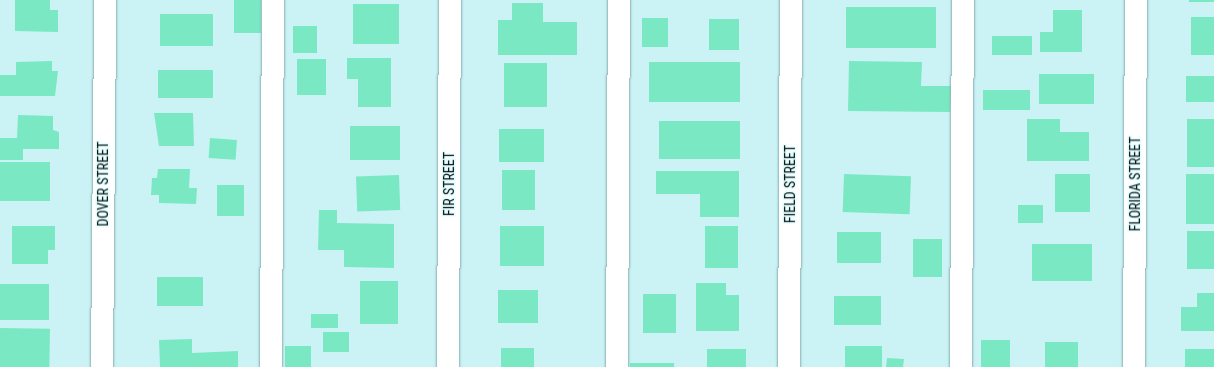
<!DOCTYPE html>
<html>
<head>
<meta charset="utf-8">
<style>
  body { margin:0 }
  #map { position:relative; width:1214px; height:367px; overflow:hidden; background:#cbf3f6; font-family:"Roboto Condensed",sans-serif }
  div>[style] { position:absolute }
  .building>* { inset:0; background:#79e8c3; transform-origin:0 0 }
  .roads { filter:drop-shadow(0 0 1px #84aaac) drop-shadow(0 0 1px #84aaac) }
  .minor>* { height:22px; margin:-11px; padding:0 11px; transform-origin:11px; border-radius:11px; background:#fff }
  span { translate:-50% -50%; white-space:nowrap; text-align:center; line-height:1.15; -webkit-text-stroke:3px #e5fdfe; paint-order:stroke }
  .street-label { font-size:14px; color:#071617 }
</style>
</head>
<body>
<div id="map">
  <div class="building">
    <div style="clip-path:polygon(15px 0,50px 0,50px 10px,58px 10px,58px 32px,15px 31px)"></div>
    <div style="left:234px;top:0;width:27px;height:33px"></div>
    <div style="left:1189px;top:0;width:25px;height:2px"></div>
    <div style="clip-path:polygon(512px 3px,543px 3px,543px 22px,577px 22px,577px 55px,498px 55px,498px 20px,512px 20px)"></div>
    <div style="left:353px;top:4px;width:46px;height:40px"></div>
    <div style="left:846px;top:7px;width:90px;height:41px"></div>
    <div style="clip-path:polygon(1053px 10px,1082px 10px,1082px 52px,1040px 52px,1040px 32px,1053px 32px)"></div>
    <div style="left:160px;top:14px;width:53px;height:32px"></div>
    <div style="left:1191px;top:17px;width:23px;height:38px"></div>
    <div style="left:642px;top:18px;width:26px;height:29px"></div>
    <div style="left:709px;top:19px;width:30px;height:31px"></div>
    <div style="left:293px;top:26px;width:24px;height:27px"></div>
    <div style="left:992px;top:36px;width:40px;height:19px"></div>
    <div style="clip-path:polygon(347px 58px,391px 58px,391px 107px,358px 107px,358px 79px,347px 79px)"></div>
    <div style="left:297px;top:59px;width:29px;height:36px"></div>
    <div style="clip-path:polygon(52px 61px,52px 71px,58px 71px,55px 96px,0 96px,0 75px,16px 75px,16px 62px)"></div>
    <div style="clip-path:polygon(849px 61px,922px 62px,921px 86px,951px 86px,950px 112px,848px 111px)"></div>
    <div style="left:649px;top:62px;width:91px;height:40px"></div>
    <div style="left:504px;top:63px;width:43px;height:44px"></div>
    <div style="left:158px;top:70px;width:55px;height:28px"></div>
    <div style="left:1039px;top:74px;width:55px;height:30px"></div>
    <div style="left:1186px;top:76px;width:28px;height:26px"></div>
    <div style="left:983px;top:90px;width:47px;height:20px"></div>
    <div style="clip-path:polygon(154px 113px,193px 113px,194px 146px,159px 146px)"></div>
    <div style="clip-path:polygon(18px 115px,53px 116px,53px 130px,59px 132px,59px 149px,23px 149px,23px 160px,0 160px,0 138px,17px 138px)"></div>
    <div style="clip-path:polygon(1027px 119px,1060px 119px,1060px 132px,1089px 132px,1089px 161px,1027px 161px)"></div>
    <div style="left:1187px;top:119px;width:27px;height:48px"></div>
    <div style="left:659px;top:121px;width:81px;height:38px"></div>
    <div style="left:350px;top:126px;width:50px;height:34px"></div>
    <div style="left:499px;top:129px;width:45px;height:33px"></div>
    <div style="left:210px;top:138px;width:27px;height:20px;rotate:4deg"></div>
    <div style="left:0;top:162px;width:50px;height:39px"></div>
    <div style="clip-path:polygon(158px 169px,190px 169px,189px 188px,197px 188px,196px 204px,159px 203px,159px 195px,151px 195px,152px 178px,157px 178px)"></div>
    <div style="left:502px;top:170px;width:33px;height:40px"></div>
    <div style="clip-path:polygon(656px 171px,739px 171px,739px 217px,700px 217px,700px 194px,656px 194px)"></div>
    <div style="left:844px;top:174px;width:67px;height:38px;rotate:2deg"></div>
    <div style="left:1055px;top:174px;width:35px;height:38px"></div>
    <div style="left:1186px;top:174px;width:28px;height:50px"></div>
    <div style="left:399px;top:175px;width:35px;height:43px;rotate:88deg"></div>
    <div style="left:217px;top:185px;width:27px;height:31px"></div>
    <div style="left:1018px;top:205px;width:25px;height:18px"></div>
    <div style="clip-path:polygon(319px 210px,337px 210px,337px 223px,394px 224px,394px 268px,344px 267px,344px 250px,318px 250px)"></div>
    <div style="clip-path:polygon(12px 226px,55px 226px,55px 250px,48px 250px,48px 264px,12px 264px)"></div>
    <div style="left:500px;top:226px;width:44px;height:40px"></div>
    <div style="left:705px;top:226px;width:33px;height:42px"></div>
    <div style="left:1187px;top:231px;width:27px;height:38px"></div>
    <div style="left:837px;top:232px;width:44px;height:31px"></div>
    <div style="left:913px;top:239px;width:29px;height:38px"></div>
    <div style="left:1032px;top:244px;width:60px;height:37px"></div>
    <div style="left:157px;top:277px;width:46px;height:29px"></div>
    <div style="left:360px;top:281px;width:38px;height:43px"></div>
    <div style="clip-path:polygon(696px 283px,726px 283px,726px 295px,739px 295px,739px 331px,696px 331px)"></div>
    <div style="left:0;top:284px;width:49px;height:36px"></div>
    <div style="left:498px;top:290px;width:40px;height:33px"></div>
    <div style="clip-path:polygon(1197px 293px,1214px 293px,1214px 331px,1181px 331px,1181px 307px,1197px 307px)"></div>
    <div style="left:676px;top:294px;width:39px;height:33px;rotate:90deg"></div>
    <div style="left:834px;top:296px;width:47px;height:29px"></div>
    <div style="left:311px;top:314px;width:27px;height:14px"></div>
    <div style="left:0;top:328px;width:50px;height:39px;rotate:1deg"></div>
    <div style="left:323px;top:332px;width:26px;height:20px"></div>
    <div style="clip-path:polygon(192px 339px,192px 353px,238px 351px,238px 367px,160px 367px,159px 340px)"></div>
    <div style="left:981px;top:340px;width:29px;height:27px"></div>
    <div style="left:1045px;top:342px;width:33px;height:25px"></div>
    <div style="left:285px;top:346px;width:26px;height:21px"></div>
    <div style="left:845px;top:346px;width:37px;height:21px"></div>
    <div style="left:501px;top:348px;width:33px;height:19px"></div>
    <div style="left:707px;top:349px;width:39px;height:18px"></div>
    <div style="left:1185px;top:349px;width:29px;height:18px"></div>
    <div style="clip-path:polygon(887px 358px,904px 359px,903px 367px,886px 367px)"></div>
    <div style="left:630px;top:363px;width:44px;height:4px"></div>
  </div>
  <div class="roads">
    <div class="minor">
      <div style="left:102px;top:367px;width:367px;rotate:-89.5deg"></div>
      <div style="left:271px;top:367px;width:367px;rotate:-89.7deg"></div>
      <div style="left:448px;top:367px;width:367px;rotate:-89.7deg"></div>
      <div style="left:617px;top:367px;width:367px;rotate:-89.7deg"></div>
      <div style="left:789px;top:367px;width:367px;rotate:-89.7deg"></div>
      <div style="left:961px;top:367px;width:367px;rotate:-89.7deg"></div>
      <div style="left:1134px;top:367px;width:367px;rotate:-89.7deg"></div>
    </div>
  </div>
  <div class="street-label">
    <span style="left:103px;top:184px;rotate:-90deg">DOVER STREET</span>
    <span style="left:449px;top:184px;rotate:-90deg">FIR STREET</span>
    <span style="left:790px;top:184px;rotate:-90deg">FIELD STREET</span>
    <span style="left:1135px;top:184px;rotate:-90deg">FLORIDA STREET</span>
  </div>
</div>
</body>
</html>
